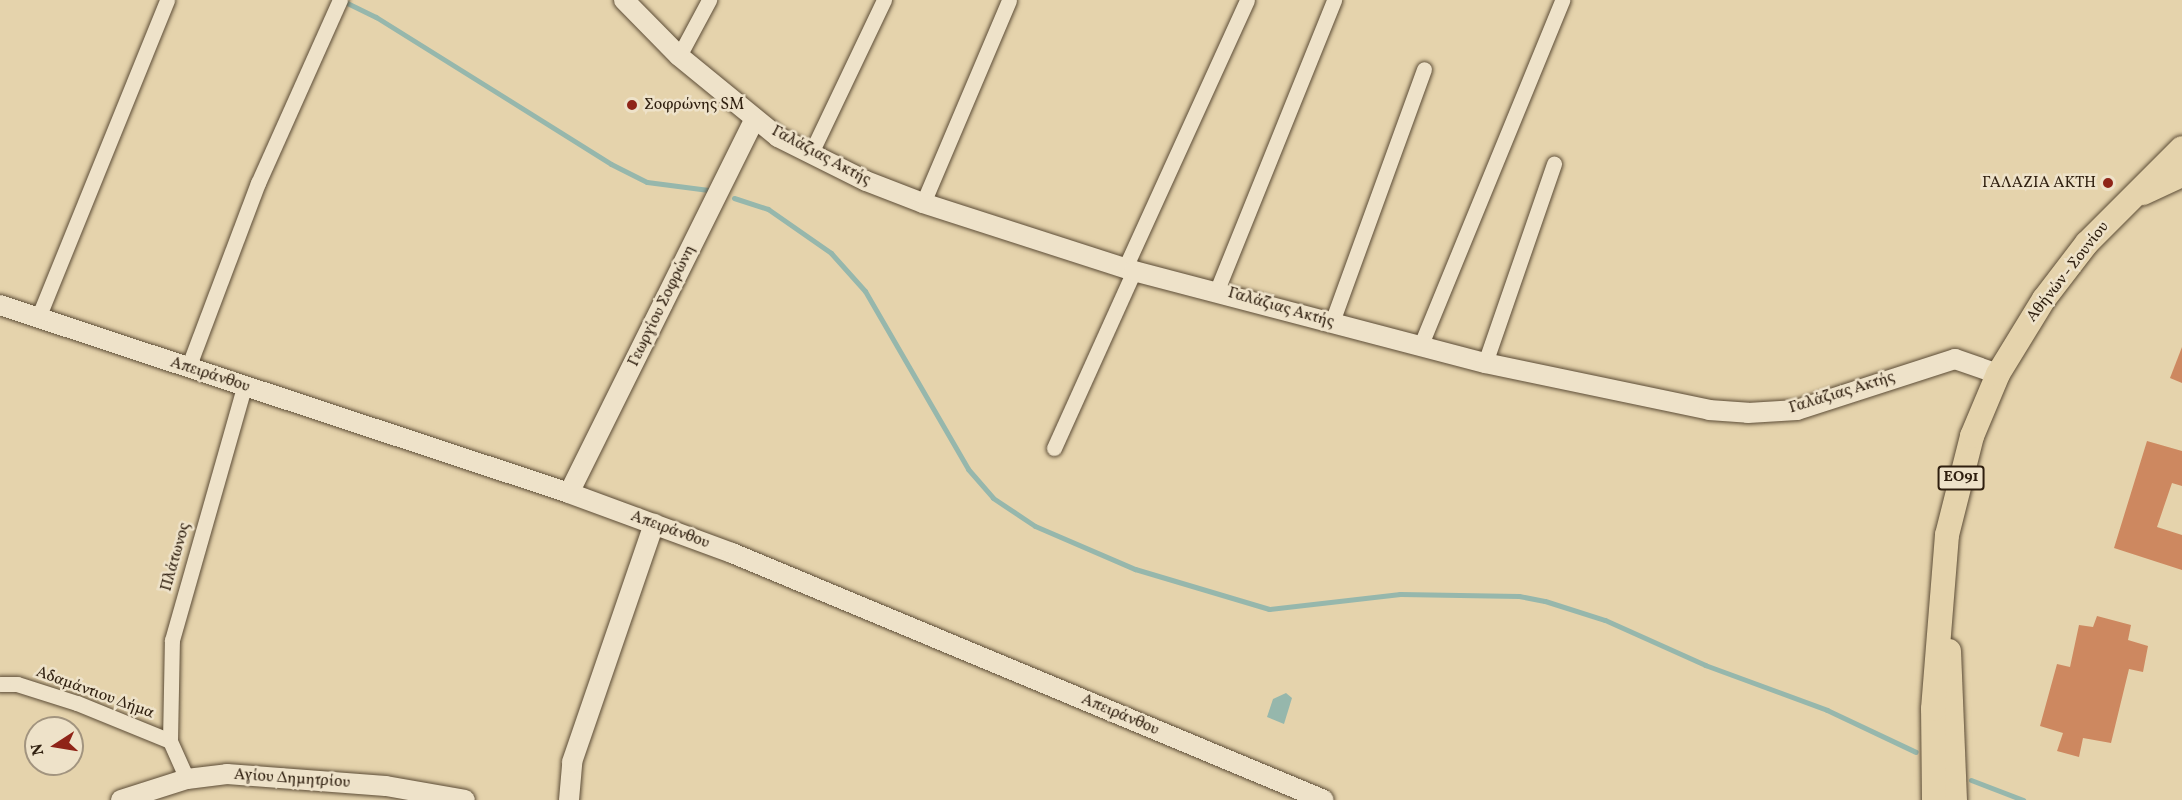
<!DOCTYPE html>
<html>
<head>
<meta charset="utf-8">
<style>
  body { margin:0 }
  #map { position:relative; width:2182px; height:800px; overflow:hidden; background:#e5d3ac; font-family:Vollkorn,serif }
  div>[style] { position:absolute }
  .water>* { inset:0; background:#96b7ac }
  .stream>* { height:5px; margin:-2.5px; padding:0 2.5px; transform-origin:2.5px; border-radius:2.5px; background:#96b7ac }
  .building>* { inset:0; background:#cd8860 }
  .roads { filter:drop-shadow(0 0 2px #5c4c36) drop-shadow(0 0 2px #5c4c36) }
  .minor>* { height:15px; margin:-7.5px; padding:0 7.5px; transform-origin:7.5px; border-radius:7.5px; background:#eee2c9 }
  .tertiary>* { height:20px; margin:-10px; padding:0 10px; transform-origin:10px; border-radius:10px; background:#eee2c9 }
  .primary>* { height:24px; margin:-12px; padding:0 12px; transform-origin:12px; border-radius:12px; background:#e5d3ac }
  .dots>* { width:16px; height:16px; translate:-50% -50%; box-sizing:border-box; border:3px solid #eee2c9; border-radius:50% }
  span { translate:-50% -50%; white-space:nowrap; text-align:center; line-height:1.15; -webkit-text-stroke:5px #eee2c9; paint-order:stroke }
  .shield-label span { padding:2px 4px; background:#eee2c9; border:2px solid; border-radius:4px; -webkit-text-stroke-width:0 }
  .shield-label { font-size:15px; color:#2f1f0f; font-weight:700 }
  .poi-label { font-size:16px; color:#2f1f0f }
  .left { translate:0 -50%; text-align:left }
  .right { translate:-100% -50%; text-align:right }
  .street-label { font-size:16px; color:#2f1f0f }
  .north { position:absolute; left:24px; top:716px; width:60px; height:60px; box-sizing:border-box; background:#eee2c9; border:2px solid #a2947f; border-radius:50%; rotate:258deg; font-size:16px; font-weight:700; line-height:24px; text-align:center; color:#2f1f0f }
  .north::after { content:''; display:block; margin:auto; width:21px; height:27px; background:#8f2418; clip-path:polygon(50% 0,100% 100%,50% 72%,0 100%) }
</style>
</head>
<body>
<div id="map">
  <div class="water">
    <div style="clip-path:polygon(1286px 693px,1292px 698px,1284px 724px,1267px 717px,1273px 699px)"></div>
  </div>
  <div class="stream">
    <div style="left:343px;top:1px;width:37px;rotate:26deg"></div>
    <div style="left:376px;top:17px;width:277px;rotate:32deg"></div>
    <div style="left:611px;top:164px;width:40px;rotate:26.6deg"></div>
    <div style="left:647px;top:182px;width:62px;rotate:7.5deg"></div>
    <div style="left:734px;top:198px;width:36px;rotate:18deg"></div>
    <div style="left:768px;top:209px;width:77px;rotate:34.9deg"></div>
    <div style="left:831px;top:253px;width:51px;rotate:48.2deg"></div>
    <div style="left:865px;top:291px;width:206px;rotate:59.9deg"></div>
    <div style="left:968px;top:469px;width:38px;rotate:49deg"></div>
    <div style="left:993px;top:498px;width:50px;rotate:33.7deg"></div>
    <div style="left:1035px;top:526px;width:109px;rotate:23.3deg"></div>
    <div style="left:1135px;top:569px;width:140px;rotate:16.6deg"></div>
    <div style="left:1269px;top:609px;width:132px;rotate:-6.5deg"></div>
    <div style="left:1400px;top:594px;width:119px;rotate:1deg"></div>
    <div style="left:1519px;top:596px;width:26px;rotate:11deg"></div>
    <div style="left:1545px;top:601px;width:63px;rotate:17.6deg"></div>
    <div style="left:1605px;top:620px;width:110px;rotate:24.2deg"></div>
    <div style="left:1705px;top:665px;width:130px;rotate:20.2deg"></div>
    <div style="left:1827px;top:710px;width:98px;rotate:25.3deg"></div>
    <div style="left:1971px;top:780px;width:56px;rotate:21deg"></div>
  </div>
  <div class="building">
    <div style="clip-path:polygon(2182px 347px,2182px 383px,2170px 378px)"></div>
    <div style="clip-path:polygon(2147px 441px,2182px 451px,2182px 486px,2172px 483px,2157px 527px,2182px 535px,2182px 570px,2114px 548px)"></div>
    <div style="clip-path:polygon(2097px 616px,2131px 625px,2128px 640px,2148px 646px,2143px 672px,2129px 669px,2111px 743px,2083px 738px,2079px 757px,2057px 751px,2063px 733px,2040px 726px,2057px 664px,2070px 667px,2079px 625px,2093px 627px)"></div>
  </div>
  <div class="roads">
    <div class="minor">
      <div style="left:679px;top:56px;width:64px;rotate:-61.8deg"></div>
      <div style="left:811px;top:153px;width:170px;rotate:-64.5deg"></div>
      <div style="left:923px;top:203px;width:220px;rotate:-67deg"></div>
      <div style="left:1125px;top:268px;width:294px;rotate:-65.5deg"></div>
      <div style="left:1217px;top:290px;width:313px;rotate:-68deg"></div>
      <div style="left:38px;top:318px;width:343px;rotate:-67.9deg"></div>
      <div style="left:1332px;top:322px;width:269px;rotate:-70deg"></div>
      <div style="left:1420px;top:347px;width:375px;rotate:-67.7deg"></div>
      <div style="left:1485px;top:363px;width:211px;rotate:-70.9deg"></div>
      <div style="left:188px;top:368px;width:198px;rotate:-69.3deg"></div>
      <div style="left:258px;top:183px;width:201px;rotate:-65.9deg"></div>
      <div style="left:1054px;top:448px;width:194px;rotate:-65.7deg"></div>
      <div style="left:0;top:684px;width:17px"></div>
      <div style="left:17px;top:684px;width:63px;rotate:17.6deg"></div>
      <div style="left:77px;top:703px;width:100px;rotate:22.2deg"></div>
      <div style="left:170px;top:741px;width:42px;rotate:65.9deg"></div>
      <div style="left:170px;top:741px;width:101px;rotate:-88.9deg"></div>
      <div style="left:172px;top:640px;width:263px;rotate:-74.1deg"></div>
    </div>
    <div class="tertiary">
      <div style="left:624px;top:0;width:78px;rotate:45.5deg"></div>
      <div style="left:679px;top:56px;width:128px;rotate:39.3deg"></div>
      <div style="left:778px;top:137px;width:98px;rotate:26.6deg"></div>
      <div style="left:866px;top:181px;width:61px;rotate:21.1deg"></div>
      <div style="left:923px;top:203px;width:222px;rotate:17.9deg"></div>
      <div style="left:1134px;top:271px;width:363px;rotate:14.7deg"></div>
      <div style="left:1485px;top:363px;width:229px;rotate:11.8deg"></div>
      <div style="left:1709px;top:410px;width:39px;rotate:4deg"></div>
      <div style="left:1748px;top:413px;width:49px;rotate:-3.5deg"></div>
      <div style="left:1797px;top:410px;width:166px;rotate:-17.9deg"></div>
      <div style="left:1955px;top:359px;width:46px;rotate:19.2deg"></div>
      <div style="left:0;top:305px;width:599px;rotate:18.28deg"></div>
      <div style="left:569px;top:493px;width:174px;rotate:20.2deg"></div>
      <div style="left:732px;top:553px;width:641px;rotate:22.65deg"></div>
      <div style="left:569px;top:493px;width:418px;rotate:-63.6deg"></div>
      <div style="left:121px;top:800px;width:69px;rotate:-17.7deg"></div>
      <div style="left:187px;top:779px;width:40px;rotate:-7.1deg"></div>
      <div style="left:227px;top:774px;width:159px;rotate:4.3deg"></div>
      <div style="left:386px;top:786px;width:80px;rotate:10deg"></div>
      <div style="left:569px;top:800px;width:38px;rotate:-85deg"></div>
      <div style="left:572px;top:762px;width:252px;rotate:-71deg"></div>
    </div>
    <div class="primary">
      <div style="left:2143px;top:193px;width:43px;rotate:-24.8deg"></div>
      <div style="left:1949px;top:651px;width:149px;rotate:87.7deg"></div>
      <div style="left:1934px;top:800px;width:91px;rotate:-90.6deg"></div>
      <div style="left:1933px;top:709px;width:175px;rotate:-85.4deg"></div>
      <div style="left:1947px;top:535px;width:102px;rotate:-75.8deg"></div>
      <div style="left:1972px;top:436px;width:67px;rotate:-67.2deg"></div>
      <div style="left:1998px;top:374px;width:88px;rotate:-58.5deg"></div>
      <div style="left:2044px;top:299px;width:71px;rotate:-52.5deg"></div>
      <div style="left:2087px;top:243px;width:134px;rotate:-45deg"></div>
    </div>
  </div>
  <div class="dots">
    <div style="left:632px;top:105px;background:#8f2418"></div>
    <div style="left:2108px;top:183px;background:#8f2418"></div>
  </div>
  <div class="shield-label">
    <span style="left:1961px;top:478px">ΕΟ91</span>
  </div>
  <div class="poi-label">
    <span class="left" style="left:644px;top:105px">Σοφρώνης SM</span>
    <span class="right" style="left:2096px;top:183px">ΓΑΛΑΖΙΑ ΑΚΤΗ</span>
  </div>
  <div class="street-label">
    <span style="left:821px;top:156px;rotate:28deg">Γαλάζιας Ακτής</span>
    <span style="left:2068px;top:272px;rotate:-52deg">Αθήνών - Σουνίου</span>
    <span style="left:662px;top:306px;rotate:-64deg">Γεωργίου Σοφρώνη</span>
    <span style="left:1281px;top:308px;rotate:16deg">Γαλάζιας Ακτής</span>
    <span style="left:210px;top:375px;rotate:18deg">Απειράνθου</span>
    <span style="left:1842px;top:393px;rotate:-17deg">Γαλάζιας Ακτής</span>
    <span style="left:670px;top:530px;rotate:20deg">Απειράνθου</span>
    <span style="left:176px;top:557px;rotate:-74deg">Πλάτωνος</span>
    <span style="left:95px;top:693px;rotate:20deg">Αδαμάντιου Δήμα</span>
    <span style="left:1120px;top:715px;rotate:23deg">Απειράνθου</span>
    <span style="left:292px;top:779px;rotate:4deg">Αγίου Δημητρίου</span>
  </div>
  <div class="north">N</div>
</div>
</body>
</html>
